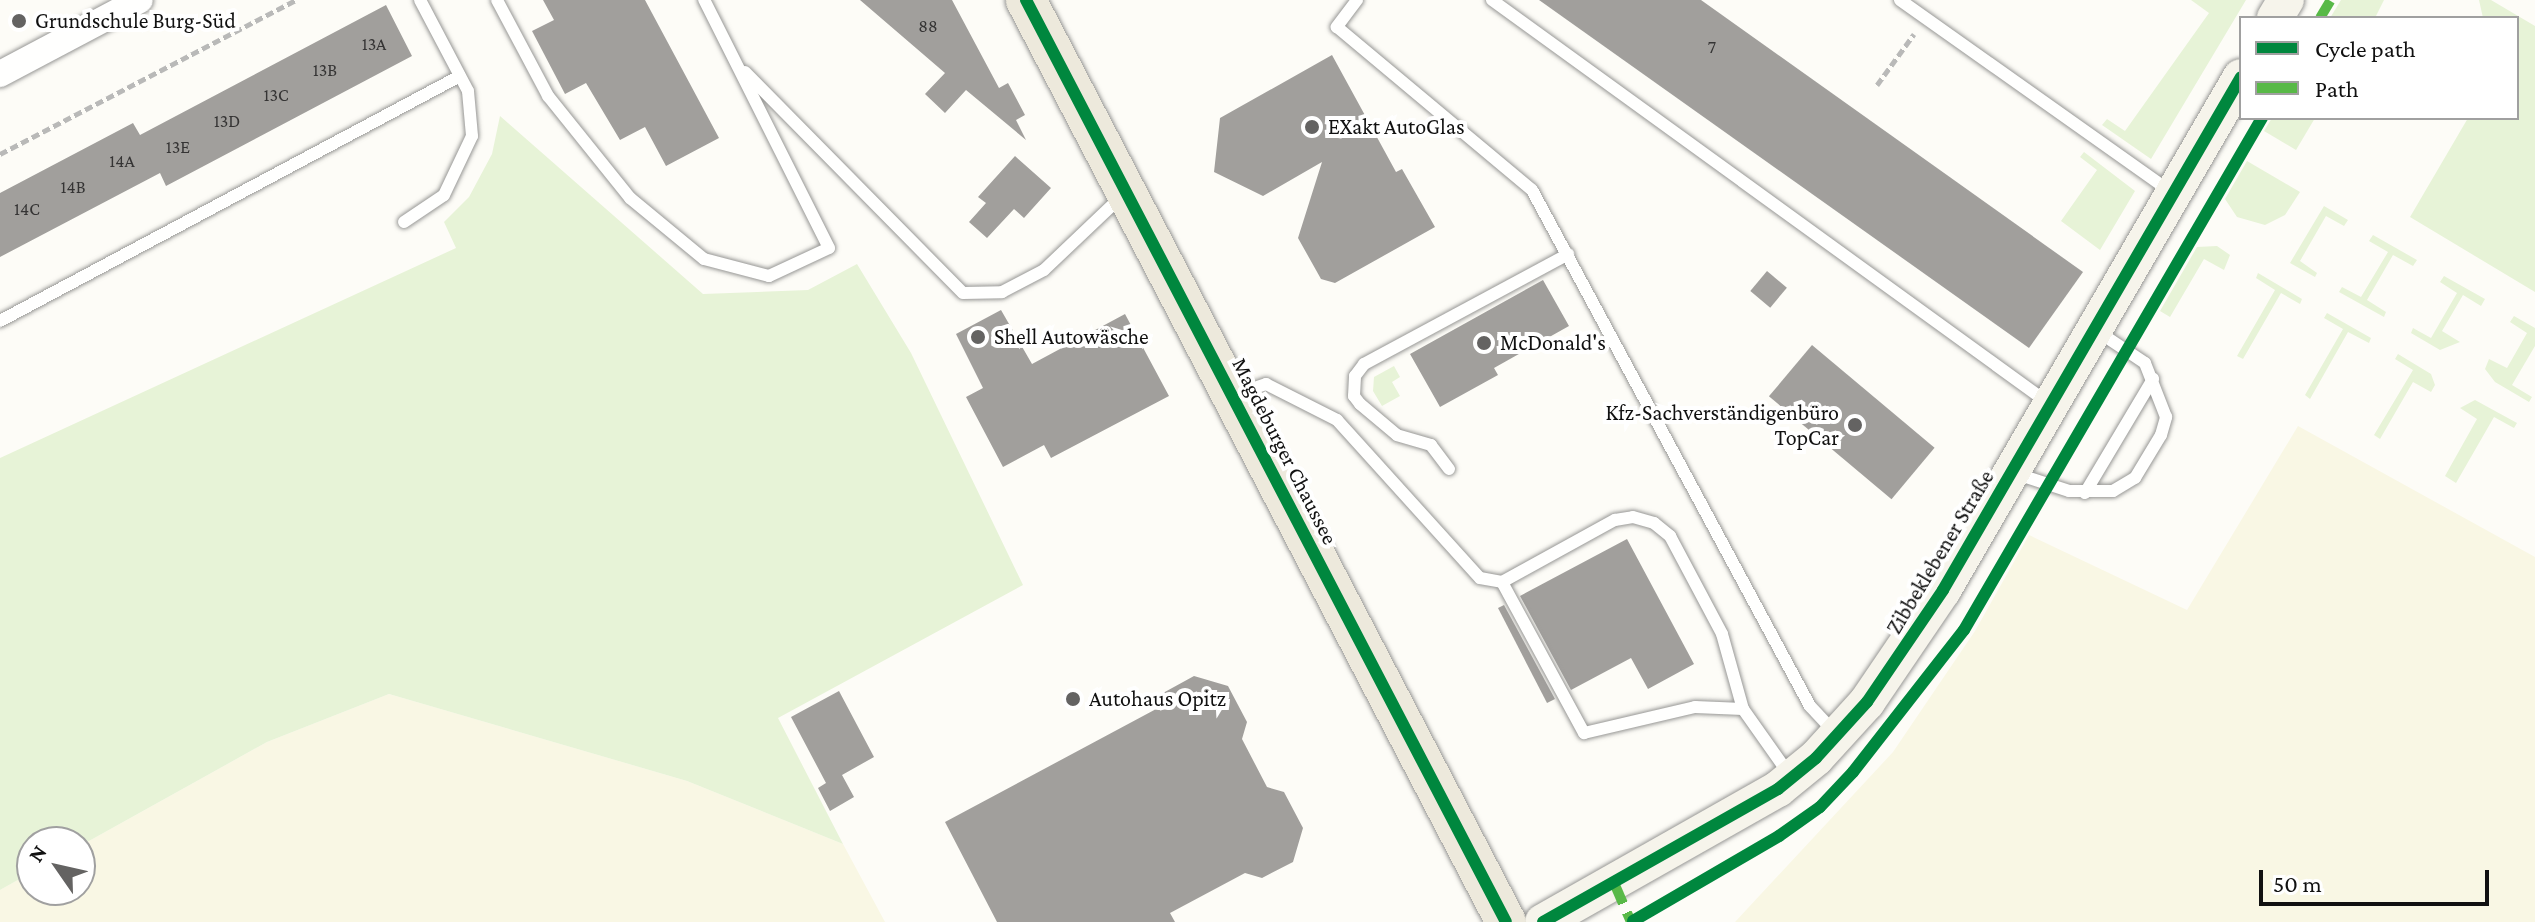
<!DOCTYPE html>
<html>
<head>
<meta charset="utf-8">
<style>
  body { margin:0 }
  #map { position:relative; width:2535px; height:922px; overflow:hidden; background:#fdfcf7; font-family:"Crimson Pro",serif }
  div>[style] { position:absolute }
  .farmland>* { inset:0; background:#f9f7e4 }
  .green>* { inset:0; background:#e7f3d7 }
  .building>* { inset:0; background:#a19f9c; transform-origin:0 0 }
  .path>* { height:5px; margin-top:-2.5px; transform-origin:0; background:repeating-linear-gradient(90deg,#b9b9b8 0 8px,transparent 0 12px) }
  .roads { filter:drop-shadow(0 0 2px #979795) drop-shadow(0 0 2px #979795) }
  .lane>* { height:12px; margin:-6px; padding:0 6px; transform-origin:6px; border-radius:6px; background:#fffffe }
  .street>* { height:26px; margin:-13px; padding:0 13px; transform-origin:13px; border-radius:13px; background:#fffffe }
  .secondary>* { height:36px; margin:-18px; padding:0 18px; transform-origin:18px; border-radius:18px; background:#f6f4eb }
  .primary>* { height:40px; margin:-20px; padding:0 20px; transform-origin:20px; border-radius:20px; background:#ede9dc }
  .quiet>* { height:10px; margin-top:-5px; transform-origin:0; background:repeating-linear-gradient(90deg,#58b947 0 20px,transparent 0 30px) }
  .cycleway>* { height:12px; margin:-6px; padding:0 6px; transform-origin:6px; border-radius:6px; background:#00873e }
  .dots>* { width:22px; height:22px; translate:-50% -50%; box-sizing:border-box; border:4px solid #fff; border-radius:50% }
  span { translate:-50% -50%; white-space:nowrap; text-align:center; line-height:1.15; -webkit-text-stroke:8px #fff; paint-order:stroke }
  .number-label { font-size:18px; color:#353434 }
  .number-label span { -webkit-text-stroke-width:0 }
  .poi-label { font-size:22px; color:#111 }
  .left { translate:0 -50%; text-align:left }
  .right { translate:-100% -50%; text-align:right }
  .street-label { font-size:22px; color:#111 }
  .legend { position:absolute; left:2239px; top:16px; width:280px; height:104px; box-sizing:border-box; background:#fff; border:2px solid #a0a0a0; margin:0; padding:10px 14px; list-style:none; font-size:24px; color:#111 }
  .legend li { display:flex; align-items:center; gap:16px; height:40px }
  .legend b { width:40px; border:2px solid #a0a0a0 }
  .north { position:absolute; left:16px; top:826px; width:80px; height:80px; box-sizing:border-box; background:#fff; border:2px solid #a0a0a0; border-radius:50%; rotate:304deg; font-size:22px; font-weight:700; line-height:32px; text-align:center; color:#111 }
  .north::after { content:''; display:block; margin:auto; width:28px; height:36px; background:#646362; clip-path:polygon(50% 0,100% 100%,50% 72%,0 100%) }
  .scale { position:absolute; left:2259px; top:870px; width:230px; height:36px; box-sizing:border-box; border:4px solid #111; border-top:0; padding-left:10px; font-size:24px; line-height:28px; white-space:nowrap; color:#111; -webkit-text-stroke:6px #fff; paint-order:stroke }
</style>
</head>
<body>
<div id="map">
  <div class="farmland">
    <div style="clip-path:polygon(2298px 426px,2535px 557px,2535px 922px,1735px 922px,1893px 752px,1975px 631px,2029px 535px,2187px 610px)"></div>
    <div style="clip-path:polygon(389px 694px,687px 781px,843px 844px,885px 922px,0 922px,0 890px,32px 872px,32px 890px,80px 890px,80px 846px,267px 742px)"></div>
  </div>
  <div class="green">
    <div style="clip-path:polygon(2191px 0,2246px 0,2151px 159px,2102px 125px,2107px 119px,2125px 131px,2209px 13px)"></div>
    <div style="clip-path:polygon(2341px 0,2384px 0,2375px 18px,2330px 18px)"></div>
    <div style="clip-path:polygon(2479px 0,2491px 0,2535px 26px,2535px 292px,2410px 217px,2468px 118px,2517px 118px,2517px 18px,2483px 18px)"></div>
    <div style="clip-path:polygon(500px 116px,703px 294px,808px 290px,857px 264px,911px 353px,1023px 585px,778px 718px,843px 844px,687px 781px,389px 694px,267px 742px,80px 846px,32px 842px,32px 872px,0 890px,0 458px,456px 248px,444px 222px,469px 197px,492px 154px)"></div>
    <div style="clip-path:polygon(2272px 118px,2315px 118px,2296px 150px,2264px 131px)"></div>
    <div style="clip-path:polygon(2084px 152px,2135px 191px,2100px 250px,2061px 221px,2097px 170px,2080px 157px)"></div>
    <div style="clip-path:polygon(2247px 161px,2300px 192px,2285px 215px,2265px 225px,2237px 217px,2225px 199px)"></div>
    <div style="clip-path:polygon(2324px 206px,2348px 220px,2344px 226px,2326px 216px,2300px 261px,2317px 273px,2315px 277px,2290px 263px)"></div>
    <div style="clip-path:polygon(2373px 235px,2417px 260px,2413px 266px,2393px 255px,2367px 300px,2386px 312px,2384px 317px,2339px 292px,2342px 287px,2361px 297px,2388px 252px,2369px 241px)"></div>
    <div style="clip-path:polygon(2217px 246px,2230px 255px,2224px 270px,2204px 259px,2170px 317px,2160px 311px,2197px 247px)"></div>
    <div style="clip-path:polygon(2258px 273px,2302px 299px,2300px 304px,2281px 293px,2243px 359px,2237px 356px,2275px 290px,2256px 278px)"></div>
    <div style="clip-path:polygon(2444px 276px,2485px 299px,2481px 306px,2463px 295px,2442px 331px,2460px 342px,2440px 350px,2411px 333px,2413px 328px,2431px 338px,2457px 293px,2440px 282px)"></div>
    <div style="clip-path:polygon(2327px 313px,2371px 338px,2369px 343px,2348px 332px,2310px 399px,2305px 395px,2343px 329px,2324px 318px)"></div>
    <div style="clip-path:polygon(2514px 316px,2535px 328px,2535px 346px,2512px 385px,2532px 397px,2529px 402px,2495px 382px,2485px 369px,2489px 359px,2507px 368px,2527px 333px,2510px 322px)"></div>
    <div style="clip-path:polygon(2398px 354px,2431px 374px,2435px 385px,2431px 392px,2413px 382px,2380px 439px,2374px 435px,2413px 370px,2395px 359px)"></div>
    <div style="clip-path:polygon(1394px 366px,1400px 377px,1392px 382px,1400px 396px,1382px 406px,1373px 391px,1374px 377px)"></div>
    <div style="clip-path:polygon(2475px 400px,2517px 423px,2514px 428px,2494px 417px,2456px 483px,2445px 476px,2477px 419px,2460px 408px)"></div>
  </div>
  <div class="building">
    <div style="clip-path:polygon(543px 0,645px 0,719px 138px,666px 166px,645px 127px,620px 140px,586px 83px,565px 94px,532px 31px,554px 20px)"></div>
    <div style="clip-path:polygon(860px 0,952px 0,999px 88px,1008px 83px,1025px 115px,1016px 120px,1026px 140px,966px 90px,945px 113px,925px 94px,945px 73px)"></div>
    <div style="clip-path:polygon(1539px 0,1701px 0,2083px 272px,2029px 348px)"></div>
    <div style="clip-path:polygon(386px 5px,412px 56px,166px 186px,160px 173px,0 257px,0 193px,133px 123px,140px 135px)"></div>
    <div style="clip-path:polygon(1332px 55px,1396px 172px,1402px 169px,1435px 227px,1335px 283px,1321px 279px,1298px 238px,1322px 162px,1263px 196px,1214px 172px,1220px 118px)"></div>
    <div style="clip-path:polygon(1015px 156px,1051px 188px,1024px 218px,1014px 209px,987px 238px,969px 222px,986px 203px,978px 197px)"></div>
    <div style="left:1767px;top:271px;width:26px;height:26px;rotate:40deg"></div>
    <div style="clip-path:polygon(1543px 280px,1569px 326px,1494px 368px,1498px 375px,1440px 407px,1410px 354px)"></div>
    <div style="clip-path:polygon(1001px 310px,1032px 364px,1125px 314px,1169px 396px,1051px 458px,1044px 445px,1003px 467px,966px 397px,983px 388px,956px 334px)"></div>
    <div style="left:1812px;top:345px;width:160px;height:67px;rotate:40deg"></div>
    <div style="clip-path:polygon(1627px 539px,1694px 664px,1648px 689px,1631px 658px,1571px 690px,1520px 596px)"></div>
    <div style="clip-path:polygon(1504px 605px,1555px 699px,1547px 703px,1498px 608px)"></div>
    <div style="clip-path:polygon(1194px 676px,1228px 686px,1247px 722px,1242px 739px,1267px 787px,1284px 792px,1303px 828px,1293px 862px,1262px 878px,1245px 873px,1170px 913px,1175px 922px,997px 922px,945px 822px,1158px 708px,1163px 693px)"></div>
    <div style="clip-path:polygon(839px 691px,874px 757px,842px 775px,854px 797px,830px 811px,818px 788px,826px 783px,791px 717px)"></div>
  </div>
  <div class="path">
    <div style="left:1877px;top:85px;width:63px;rotate:-54deg"></div>
    <div style="left:0;top:154px;width:334px;rotate:-27.5deg"></div>
  </div>
  <div class="roads">
    <div class="lane">
      <div style="left:497px;top:0;width:109px;rotate:62deg"></div>
      <div style="left:548px;top:96px;width:131px;rotate:51.2deg"></div>
      <div style="left:630px;top:198px;width:96px;rotate:39.5deg"></div>
      <div style="left:704px;top:259px;width:67px;rotate:14.7deg"></div>
      <div style="left:769px;top:276px;width:66px;rotate:-25deg"></div>
      <div style="left:829px;top:248px;width:278px;rotate:-116.7deg"></div>
      <div style="left:1357px;top:0;width:34px;rotate:127deg"></div>
      <div style="left:1337px;top:27px;width:254px;rotate:39.9deg"></div>
      <div style="left:1532px;top:190px;width:586px;rotate:61.69deg"></div>
      <div style="left:1810px;top:706px;width:38px;rotate:47deg"></div>
      <div style="left:1492px;top:0;width:685px;rotate:35.92deg"></div>
      <div style="left:1900px;top:0;width:332px;rotate:35.3deg"></div>
      <div style="left:745px;top:72px;width:310px;rotate:45.4deg"></div>
      <div style="left:963px;top:293px;width:39px;rotate:-1deg"></div>
      <div style="left:1002px;top:292px;width:47px;rotate:-27.6deg"></div>
      <div style="left:1044px;top:270px;width:109px;rotate:-43.5deg"></div>
      <div style="left:404px;top:222px;width:48px;rotate:-34deg"></div>
      <div style="left:444px;top:195px;width:65px;rotate:-64.6deg"></div>
      <div style="left:472px;top:136px;width:45px;rotate:-95.1deg"></div>
      <div style="left:468px;top:91px;width:103px;rotate:-117.8deg"></div>
      <div style="left:0;top:321px;width:521px;rotate:-28.04deg"></div>
      <div style="left:1237px;top:394px;width:31px;rotate:-19deg"></div>
      <div style="left:1266px;top:384px;width:80px;rotate:26.9deg"></div>
      <div style="left:1337px;top:420px;width:213px;rotate:47.9deg"></div>
      <div style="left:1480px;top:578px;width:22px;rotate:10deg"></div>
      <div style="left:1502px;top:582px;width:129px;rotate:-28.8deg"></div>
      <div style="left:1615px;top:520px;width:18px;rotate:-9deg"></div>
      <div style="left:1633px;top:517px;width:22px;rotate:16deg"></div>
      <div style="left:1654px;top:523px;width:21px;rotate:39deg"></div>
      <div style="left:1670px;top:536px;width:111px;rotate:62deg"></div>
      <div style="left:1722px;top:634px;width:78px;rotate:74.4deg"></div>
      <div style="left:1449px;top:469px;width:30px;rotate:-127deg"></div>
      <div style="left:1431px;top:445px;width:35px;rotate:-164deg"></div>
      <div style="left:1397px;top:435px;width:48px;rotate:-140deg"></div>
      <div style="left:1360px;top:404px;width:10px;rotate:-127deg"></div>
      <div style="left:1354px;top:396px;width:20px;rotate:-87deg"></div>
      <div style="left:1355px;top:376px;width:15px;rotate:-53deg"></div>
      <div style="left:1364px;top:364px;width:232px;rotate:-28.3deg"></div>
      <div style="left:2014px;top:473px;width:58px;rotate:18.1deg"></div>
      <div style="left:2069px;top:491px;width:44px"></div>
      <div style="left:2113px;top:491px;width:26px;rotate:-31deg"></div>
      <div style="left:2135px;top:478px;width:50px;rotate:-58.8deg"></div>
      <div style="left:2161px;top:435px;width:19px;rotate:-74deg"></div>
      <div style="left:2166px;top:417px;width:58px;rotate:-111.3deg"></div>
      <div style="left:2145px;top:363px;width:58px;rotate:-146.3deg"></div>
      <div style="left:2085px;top:493px;width:133px;rotate:-59.2deg"></div>
      <div style="left:1502px;top:582px;width:172px;rotate:61.5deg"></div>
      <div style="left:1584px;top:733px;width:114px;rotate:-13.2deg"></div>
      <div style="left:1695px;top:707px;width:48px;rotate:2.4deg"></div>
      <div style="left:1743px;top:709px;width:83px;rotate:54.8deg"></div>
    </div>
    <div class="street">
      <div style="left:0;top:74px;width:158px;rotate:-27.9deg"></div>
    </div>
    <div class="secondary">
      <div style="left:2275px;top:18px;width:21px;rotate:-59deg"></div>
      <div style="left:1543px;top:922px;width:270px;rotate:-29.5deg"></div>
      <div style="left:1778px;top:789px;width:49px;rotate:-39.2deg"></div>
      <div style="left:1816px;top:758px;width:76px;rotate:-47.7deg"></div>
      <div style="left:1867px;top:702px;width:135px;rotate:-55.8deg"></div>
      <div style="left:1943px;top:590px;width:593px;rotate:-59.85deg"></div>
    </div>
    <div class="primary">
      <div style="left:1026px;top:0;width:1039px;rotate:62.5deg"></div>
    </div>
  </div>
  <div class="quiet">
    <div style="left:2320px;top:18px;width:21px;rotate:-59deg"></div>
    <div style="left:1615px;top:885px;width:40px;rotate:66.6deg"></div>
  </div>
  <div class="cycleway">
    <div style="left:1026px;top:0;width:1039px;rotate:62.5deg"></div>
    <div style="left:1633px;top:921px;width:169px;rotate:-30.2deg"></div>
    <div style="left:1779px;top:836px;width:50px;rotate:-35.3deg"></div>
    <div style="left:1820px;top:807px;width:48px;rotate:-46.7deg"></div>
    <div style="left:1853px;top:772px;width:180px;rotate:-52deg"></div>
    <div style="left:1964px;top:630px;width:592px;rotate:-59.8deg"></div>
    <div style="left:1543px;top:922px;width:270px;rotate:-29.5deg"></div>
    <div style="left:1778px;top:789px;width:49px;rotate:-39.2deg"></div>
    <div style="left:1816px;top:758px;width:76px;rotate:-47.7deg"></div>
    <div style="left:1867px;top:702px;width:135px;rotate:-55.8deg"></div>
    <div style="left:1943px;top:590px;width:593px;rotate:-59.85deg"></div>
  </div>
  <div class="dots">
    <div style="left:19px;top:21px;background:#646362"></div>
    <div style="left:1312px;top:127px;background:#646362"></div>
    <div style="left:978px;top:337px;background:#646362"></div>
    <div style="left:1484px;top:343px;background:#646362"></div>
    <div style="left:1855px;top:425px;background:#646362"></div>
    <div style="left:1073px;top:699px;background:#646362"></div>
  </div>
  <div class="number-label">
    <span style="left:928px;top:26px">88</span>
    <span style="left:374px;top:44px">13A</span>
    <span style="left:1712px;top:47px">7</span>
    <span style="left:325px;top:70px">13B</span>
    <span style="left:276px;top:95px">13C</span>
    <span style="left:227px;top:121px">13D</span>
    <span style="left:178px;top:147px">13E</span>
    <span style="left:122px;top:161px">14A</span>
    <span style="left:73px;top:187px">14B</span>
    <span style="left:27px;top:209px">14C</span>
  </div>
  <div class="poi-label">
    <span class="left" style="left:35px;top:21px">Grundschule Burg-Süd</span>
    <span class="left" style="left:1328px;top:127px">EXakt AutoGlas</span>
    <span class="left" style="left:994px;top:337px">Shell Autowäsche</span>
    <span class="left" style="left:1500px;top:343px">McDonald's</span>
    <span class="right" style="left:1839px;top:425px">Kfz-Sachverständigenbüro<br>TopCar</span>
    <span class="left" style="left:1089px;top:699px">Autohaus Opitz</span>
  </div>
  <div class="street-label">
    <span style="left:1285px;top:451px;rotate:63deg">Magdeburger Chaussee</span>
    <span style="left:1940px;top:552px;rotate:-59deg">Zibbeklebener Straße</span>
  </div>
  <ul class="legend">
  <li><b style="height:10px;background:#00873e"></b>Cycle path</li>
  <li><b style="height:10px;background:#58b947"></b>Path</li>
  </ul>
  <div class="north">N</div>
  <div class="scale">50 m</div>
</div>
</body>
</html>
